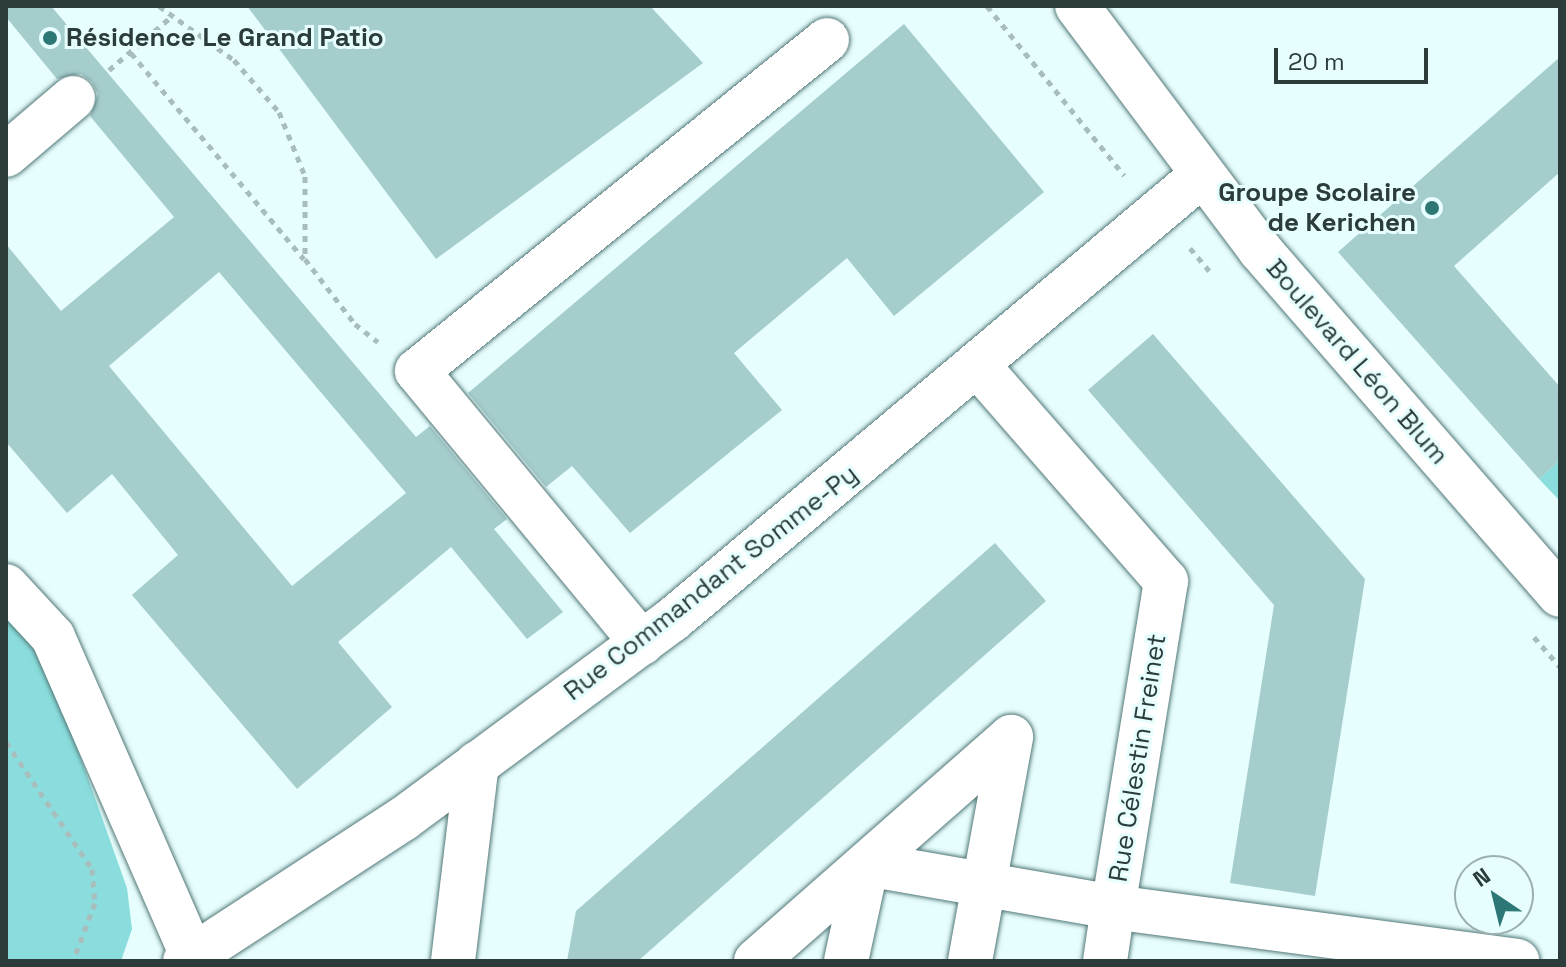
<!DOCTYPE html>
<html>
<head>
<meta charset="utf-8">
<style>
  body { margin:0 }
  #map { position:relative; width:1566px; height:967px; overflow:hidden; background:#e6fefd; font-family:"Space Grotesk",sans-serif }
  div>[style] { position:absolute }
  .green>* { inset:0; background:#8adddc }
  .building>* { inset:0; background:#a5cdcc }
  .path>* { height:5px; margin-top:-2.5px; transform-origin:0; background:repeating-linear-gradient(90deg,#a8bebd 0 6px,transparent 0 12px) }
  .roads { filter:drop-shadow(0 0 2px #527777) drop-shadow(0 0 2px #527777) }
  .minor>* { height:44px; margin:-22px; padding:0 22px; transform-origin:22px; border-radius:22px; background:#fff }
  .major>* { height:44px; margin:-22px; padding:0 22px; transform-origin:22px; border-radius:22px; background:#fff }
  .dots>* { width:22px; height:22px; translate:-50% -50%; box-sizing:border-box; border:4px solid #e6fefd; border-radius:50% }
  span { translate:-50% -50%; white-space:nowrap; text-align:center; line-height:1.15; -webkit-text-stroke:6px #e6fefd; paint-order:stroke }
  .poi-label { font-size:26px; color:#2b3c3b; font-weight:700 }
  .left { translate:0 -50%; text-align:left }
  .right { translate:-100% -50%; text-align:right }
  .street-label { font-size:26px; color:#2b3c3b }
  .frame { position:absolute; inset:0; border:8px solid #2b3c3b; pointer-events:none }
  .north { position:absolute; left:1454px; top:855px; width:80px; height:80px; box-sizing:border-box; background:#e6fefd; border:2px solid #9bb0af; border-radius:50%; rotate:325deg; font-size:22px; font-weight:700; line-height:32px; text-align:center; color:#2b3c3b }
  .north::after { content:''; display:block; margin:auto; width:28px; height:36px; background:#2d7777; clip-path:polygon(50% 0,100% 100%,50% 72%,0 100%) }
  .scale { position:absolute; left:1274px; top:48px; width:154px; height:36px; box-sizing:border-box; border:4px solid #2b3c3b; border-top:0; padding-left:10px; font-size:24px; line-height:28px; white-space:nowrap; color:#2b3c3b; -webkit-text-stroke:6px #e6fefd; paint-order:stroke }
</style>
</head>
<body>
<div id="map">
  <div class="green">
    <div style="clip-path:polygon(1560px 460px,1560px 501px,1539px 479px)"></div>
    <div style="clip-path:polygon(6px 612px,48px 666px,127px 888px,132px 929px,121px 961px,6px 961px)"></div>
  </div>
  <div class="building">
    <div style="clip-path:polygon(evenodd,6px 6px,51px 6px,416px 437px,430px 426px,507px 519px,494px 529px,563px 612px,527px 639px,451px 547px,338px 642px,392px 707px,297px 789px,132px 595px,178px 555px,112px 474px,67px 513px,6px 442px,6px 244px,61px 311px,174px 217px,90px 116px,98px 94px,92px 82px,81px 74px,57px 79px,6px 17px,6px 6px,219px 272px,406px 493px,292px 586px,109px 366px,219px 272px)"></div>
    <div style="clip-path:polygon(247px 6px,650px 6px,703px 63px,436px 259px)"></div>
    <div style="clip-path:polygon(904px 24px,1044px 192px,894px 316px,847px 258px,734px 353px,782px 410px,630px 533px,572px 466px,546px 487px,468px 393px)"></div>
    <div style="clip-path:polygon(1560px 57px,1560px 172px,1454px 266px,1560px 387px,1560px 460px,1539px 479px,1338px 252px)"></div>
    <div style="clip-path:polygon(1153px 334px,1365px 579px,1315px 896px,1230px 883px,1274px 605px,1088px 390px)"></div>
    <div style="clip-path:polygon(995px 543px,1046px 601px,638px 961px,567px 961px,576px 911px)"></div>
  </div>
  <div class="path">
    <div style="left:159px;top:6px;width:92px;rotate:35.8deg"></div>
    <div style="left:234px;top:60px;width:69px;rotate:49.1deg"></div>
    <div style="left:279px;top:112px;width:69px;rotate:67.9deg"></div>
    <div style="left:305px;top:176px;width:83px;rotate:90deg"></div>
    <div style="left:305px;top:259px;width:82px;rotate:52.4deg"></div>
    <div style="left:355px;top:324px;width:29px;rotate:38deg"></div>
    <div style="left:987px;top:6px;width:218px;rotate:51deg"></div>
    <div style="left:131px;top:53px;width:269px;rotate:50deg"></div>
    <div style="left:109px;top:70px;width:83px;rotate:-40.6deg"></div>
    <div style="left:1190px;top:248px;width:30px;rotate:50deg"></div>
    <div style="left:1534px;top:637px;width:40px;rotate:49deg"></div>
    <div style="left:6px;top:742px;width:153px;rotate:55.9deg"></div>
    <div style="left:92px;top:869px;width:34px;rotate:85deg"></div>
    <div style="left:95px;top:903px;width:62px;rotate:110.8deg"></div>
  </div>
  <div class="roads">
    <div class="minor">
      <div style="left:6px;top:155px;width:88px;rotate:-40.4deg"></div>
      <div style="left:980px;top:368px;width:283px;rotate:48.9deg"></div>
      <div style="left:1166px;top:581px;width:330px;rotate:99.2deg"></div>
      <div style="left:1113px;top:907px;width:408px;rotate:7.6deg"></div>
      <div style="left:6px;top:586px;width:69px;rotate:47.3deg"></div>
      <div style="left:53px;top:637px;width:347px;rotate:66.4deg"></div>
      <div style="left:642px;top:643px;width:353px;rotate:-129.6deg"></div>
      <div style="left:417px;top:371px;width:527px;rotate:-38.91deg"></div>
      <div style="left:185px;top:961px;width:260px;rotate:-33.1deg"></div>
      <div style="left:403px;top:819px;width:335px;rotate:-36.5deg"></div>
      <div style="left:672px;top:620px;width:692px;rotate:-40.02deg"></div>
      <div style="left:453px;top:961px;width:199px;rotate:-83.1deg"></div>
      <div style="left:756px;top:961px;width:339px;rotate:-41.3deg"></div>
      <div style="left:846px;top:961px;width:99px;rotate:-77.8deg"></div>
      <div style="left:867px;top:864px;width:250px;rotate:9.9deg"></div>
      <div style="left:1113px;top:907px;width:55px;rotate:98.4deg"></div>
      <div style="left:970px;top:961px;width:228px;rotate:-79.6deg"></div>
    </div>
    <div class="major">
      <div style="left:1077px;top:6px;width:305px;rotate:53.1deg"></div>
      <div style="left:1260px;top:250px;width:457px;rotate:49deg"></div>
    </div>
  </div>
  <div class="dots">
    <div style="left:50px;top:38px;background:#2d7777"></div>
    <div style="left:1432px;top:208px;background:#2d7777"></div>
  </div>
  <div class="poi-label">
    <span class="left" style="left:66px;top:38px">Résidence Le Grand Patio</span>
    <span class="right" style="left:1416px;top:208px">Groupe Scolaire<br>de Kerichen</span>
  </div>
  <div class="street-label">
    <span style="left:1357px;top:362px;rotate:49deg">Boulevard Léon Blum</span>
    <span style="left:711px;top:583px;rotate:-38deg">Rue Commandant Somme-Py</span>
    <span style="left:1138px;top:758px;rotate:-81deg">Rue Célestin Freinet</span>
  </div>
  <div class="frame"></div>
  <div class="north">N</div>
  <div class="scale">20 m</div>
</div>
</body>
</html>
